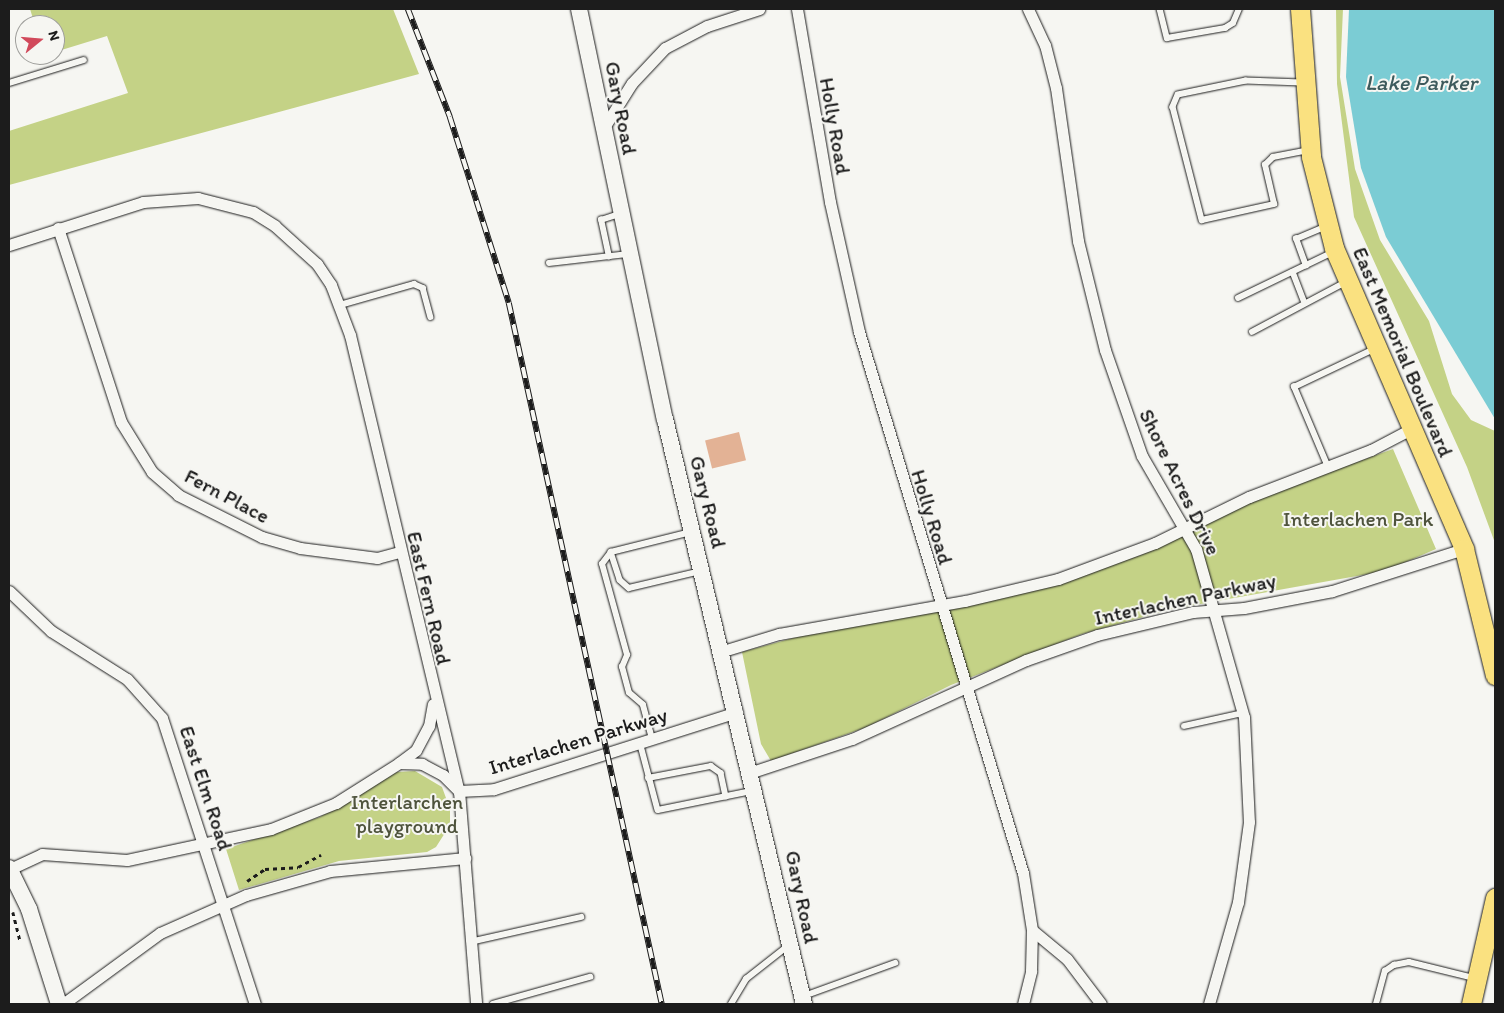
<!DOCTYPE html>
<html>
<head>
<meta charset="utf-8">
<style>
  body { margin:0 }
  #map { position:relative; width:1504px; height:1013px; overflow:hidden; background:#f6f6f2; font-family:Itim,sans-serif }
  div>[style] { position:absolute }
  .green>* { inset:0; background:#c4d286 }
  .water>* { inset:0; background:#7bccd4 }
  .building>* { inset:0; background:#e3b295; transform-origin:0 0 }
  .path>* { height:2.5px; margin-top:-1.25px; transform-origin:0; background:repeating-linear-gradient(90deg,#1c1c1c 0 4px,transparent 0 8px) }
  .roads { filter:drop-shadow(0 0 1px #1c1c1c) drop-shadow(0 0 1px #1c1c1c) }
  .service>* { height:5.5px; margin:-2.75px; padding:0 2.75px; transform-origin:2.75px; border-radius:2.75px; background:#f6f6f2 }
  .minor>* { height:11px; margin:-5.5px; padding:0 5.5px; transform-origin:5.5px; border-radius:5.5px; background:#f6f6f2 }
  .secondary>* { height:16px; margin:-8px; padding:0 8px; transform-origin:8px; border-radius:8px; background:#f6f6f2 }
  .primary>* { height:19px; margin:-9.5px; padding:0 9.5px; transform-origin:9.5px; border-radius:9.5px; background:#fae180 }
  .rail>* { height:5.5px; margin-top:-2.75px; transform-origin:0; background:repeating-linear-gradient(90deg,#f6f6f2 0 11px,#1c1c1c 0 22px); box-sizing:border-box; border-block:1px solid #1c1c1c }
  span { translate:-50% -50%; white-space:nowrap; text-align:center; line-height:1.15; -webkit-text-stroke:4px #f6f6f2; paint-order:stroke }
  .street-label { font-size:21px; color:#1c1c1c }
  .park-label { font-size:21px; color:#4e533c }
  .water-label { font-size:22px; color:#3d5a5c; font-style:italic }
  .frame { position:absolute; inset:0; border:10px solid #1c1c1c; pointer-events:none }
  .north { position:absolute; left:15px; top:15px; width:50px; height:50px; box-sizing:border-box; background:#f6f6f2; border:1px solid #9f9f9c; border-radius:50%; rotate:73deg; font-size:14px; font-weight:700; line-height:20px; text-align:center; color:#1c1c1c }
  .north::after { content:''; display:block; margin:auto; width:18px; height:22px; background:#d1495b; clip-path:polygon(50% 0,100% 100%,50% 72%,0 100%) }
</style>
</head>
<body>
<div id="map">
  <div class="green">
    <div style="clip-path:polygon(30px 9px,393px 9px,419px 74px,9px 185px,9px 131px,128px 93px,107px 36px,55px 52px,55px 25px,35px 25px)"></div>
    <div style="clip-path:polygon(1336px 9px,1343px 9px,1340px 77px,1355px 169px,1380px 240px,1429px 321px,1452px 394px,1471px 420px,1495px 431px,1495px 543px,1467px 467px,1354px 217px,1337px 84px)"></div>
    <div style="clip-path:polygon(1393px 449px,1436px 549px,1385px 571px,1172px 609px,1082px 634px,951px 685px,867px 727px,771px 761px,761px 744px,742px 652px,826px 629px,1054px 583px,1141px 555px,1267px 494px)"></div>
    <div style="clip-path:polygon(415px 771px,442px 787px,450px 809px,450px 825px,436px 847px,427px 852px,339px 861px,239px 890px,226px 849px,320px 817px,397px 772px)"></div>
  </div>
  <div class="water">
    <div style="clip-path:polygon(1349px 9px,1495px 9px,1495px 419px,1386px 237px,1361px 168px,1346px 77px)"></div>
  </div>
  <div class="building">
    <div style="left:739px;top:432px;width:29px;height:35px;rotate:76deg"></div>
  </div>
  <div class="path">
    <div style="left:247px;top:881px;width:22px;rotate:-34deg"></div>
    <div style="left:265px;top:869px;width:33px;rotate:-3deg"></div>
    <div style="left:298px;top:867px;width:26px;rotate:-28deg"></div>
    <div style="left:13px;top:912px;width:30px;rotate:76deg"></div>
  </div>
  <div class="roads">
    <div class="service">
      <div style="left:1160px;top:9px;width:30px;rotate:76deg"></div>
      <div style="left:1167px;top:38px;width:59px;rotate:-9.8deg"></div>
      <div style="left:1225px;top:28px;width:9px;rotate:-32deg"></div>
      <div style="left:1233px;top:23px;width:15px;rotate:-67deg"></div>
      <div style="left:9px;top:83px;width:78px;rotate:-17deg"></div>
      <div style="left:1302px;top:83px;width:56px;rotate:-178deg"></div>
      <div style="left:1246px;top:81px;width:69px;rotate:168.4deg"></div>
      <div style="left:1178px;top:95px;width:13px;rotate:113deg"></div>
      <div style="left:1173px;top:107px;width:117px;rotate:75.6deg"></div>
      <div style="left:1202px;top:220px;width:74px;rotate:-12.5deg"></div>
      <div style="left:1274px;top:204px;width:40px;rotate:-103deg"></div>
      <div style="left:1265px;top:165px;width:11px;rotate:-45deg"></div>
      <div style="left:1273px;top:157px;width:37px;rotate:-11deg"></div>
      <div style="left:609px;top:257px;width:38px;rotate:-102deg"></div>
      <div style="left:601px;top:220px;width:20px;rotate:-18deg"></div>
      <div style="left:549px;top:263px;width:80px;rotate:-6.5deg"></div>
      <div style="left:1306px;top:266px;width:29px;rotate:-110deg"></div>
      <div style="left:1296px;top:239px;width:33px;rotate:-23deg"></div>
      <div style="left:1293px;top:272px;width:31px;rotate:69deg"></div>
      <div style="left:1238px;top:298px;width:106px;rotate:-25.8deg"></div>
      <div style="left:340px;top:305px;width:77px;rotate:-15.8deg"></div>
      <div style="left:414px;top:284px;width:10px;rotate:24deg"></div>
      <div style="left:423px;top:288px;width:30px;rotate:75deg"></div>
      <div style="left:1252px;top:332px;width:106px;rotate:-28deg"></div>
      <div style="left:1327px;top:465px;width:85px;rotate:-112.9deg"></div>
      <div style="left:1294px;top:387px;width:89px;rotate:-25.4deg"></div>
      <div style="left:611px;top:552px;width:29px;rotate:72deg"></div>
      <div style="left:620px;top:580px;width:12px;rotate:42deg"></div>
      <div style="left:629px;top:588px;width:74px;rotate:-13.3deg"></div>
      <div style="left:1184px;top:726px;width:60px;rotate:-12.4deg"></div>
      <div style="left:652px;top:739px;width:35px;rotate:-105deg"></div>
      <div style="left:643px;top:705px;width:18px;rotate:-139deg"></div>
      <div style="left:629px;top:693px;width:27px;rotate:-105deg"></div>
      <div style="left:622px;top:667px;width:13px;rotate:-67deg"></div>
      <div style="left:627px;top:655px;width:94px;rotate:-105.4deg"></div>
      <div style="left:602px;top:564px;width:15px;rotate:-53deg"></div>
      <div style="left:611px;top:552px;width:82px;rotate:-14deg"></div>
      <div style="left:640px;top:742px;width:70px;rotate:75.2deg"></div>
      <div style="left:658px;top:810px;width:95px;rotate:-11.5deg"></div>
      <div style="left:648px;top:778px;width:64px;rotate:-10.8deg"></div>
      <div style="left:711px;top:766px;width:12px;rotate:35deg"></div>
      <div style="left:721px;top:773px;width:24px;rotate:78deg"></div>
      <div style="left:470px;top:942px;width:114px;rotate:-12.7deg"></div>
      <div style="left:804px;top:996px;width:97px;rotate:-19.9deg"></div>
      <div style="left:493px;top:1004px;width:101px;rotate:-15.6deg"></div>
      <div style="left:731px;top:1004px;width:29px;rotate:-59deg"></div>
      <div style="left:746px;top:979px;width:55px;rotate:-38.3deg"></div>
      <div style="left:1376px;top:1004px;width:34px;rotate:-75deg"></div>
      <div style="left:1385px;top:971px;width:11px;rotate:-34deg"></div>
      <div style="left:1394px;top:965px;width:15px;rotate:-11deg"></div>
      <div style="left:1409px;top:962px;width:67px;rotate:13.8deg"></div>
    </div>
    <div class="minor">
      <div style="left:797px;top:9px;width:196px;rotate:80.3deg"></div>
      <div style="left:830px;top:202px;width:133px;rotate:77.4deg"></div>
      <div style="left:859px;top:332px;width:565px;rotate:73.14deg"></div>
      <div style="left:1023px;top:873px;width:58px;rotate:81deg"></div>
      <div style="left:1032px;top:930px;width:45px;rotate:39.6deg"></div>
      <div style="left:1067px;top:959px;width:56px;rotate:52.9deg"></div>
      <div style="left:1028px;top:9px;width:40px;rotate:65deg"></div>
      <div style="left:1045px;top:45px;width:44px;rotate:75.7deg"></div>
      <div style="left:1056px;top:88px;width:155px;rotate:81.8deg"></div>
      <div style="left:1078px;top:241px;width:112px;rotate:76.1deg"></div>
      <div style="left:1105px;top:350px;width:112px;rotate:70.8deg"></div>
      <div style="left:1142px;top:456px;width:108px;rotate:59.9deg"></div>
      <div style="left:1196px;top:549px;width:175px;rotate:74.1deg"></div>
      <div style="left:1244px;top:717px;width:105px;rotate:87.3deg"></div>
      <div style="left:1249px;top:822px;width:81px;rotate:97.8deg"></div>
      <div style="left:1238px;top:902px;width:106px;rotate:105.9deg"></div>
      <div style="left:603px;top:129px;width:54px;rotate:-57.8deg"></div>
      <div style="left:632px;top:83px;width:48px;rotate:-46.7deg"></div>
      <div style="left:665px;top:48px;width:47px;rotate:-27.6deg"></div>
      <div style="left:707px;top:26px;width:55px;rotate:-18.1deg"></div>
      <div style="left:58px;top:228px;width:204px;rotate:72deg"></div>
      <div style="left:121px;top:422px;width:59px;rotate:58.2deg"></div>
      <div style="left:152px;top:472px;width:35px;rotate:41deg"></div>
      <div style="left:178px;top:495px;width:94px;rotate:26.6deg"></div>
      <div style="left:262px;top:537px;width:40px;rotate:16deg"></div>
      <div style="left:300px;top:548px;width:78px;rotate:7.4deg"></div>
      <div style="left:377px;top:558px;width:23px;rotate:-15deg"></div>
      <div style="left:9px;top:245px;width:141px;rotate:-17.8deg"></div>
      <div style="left:143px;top:202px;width:55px;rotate:-4.2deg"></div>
      <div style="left:198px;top:198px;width:57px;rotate:14.3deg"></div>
      <div style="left:253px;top:212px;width:26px;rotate:32deg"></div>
      <div style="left:275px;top:226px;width:57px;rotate:42.1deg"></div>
      <div style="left:317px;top:264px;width:25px;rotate:56deg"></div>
      <div style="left:331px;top:285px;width:53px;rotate:69.2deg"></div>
      <div style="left:350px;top:335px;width:469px;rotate:76.6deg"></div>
      <div style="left:459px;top:791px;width:214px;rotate:85.4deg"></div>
      <div style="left:9px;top:591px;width:58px;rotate:43.6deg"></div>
      <div style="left:51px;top:631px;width:90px;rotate:32.3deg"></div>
      <div style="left:127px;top:679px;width:52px;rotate:48.1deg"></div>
      <div style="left:162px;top:718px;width:301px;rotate:72deg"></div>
      <div style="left:723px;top:651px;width:59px;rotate:-16.9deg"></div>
      <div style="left:779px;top:634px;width:189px;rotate:-10.1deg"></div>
      <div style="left:965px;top:601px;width:96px;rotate:-13.3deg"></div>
      <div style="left:1058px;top:579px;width:103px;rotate:-20.4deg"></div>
      <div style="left:1155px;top:543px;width:105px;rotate:-26.1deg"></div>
      <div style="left:1249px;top:497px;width:131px;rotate:-21.1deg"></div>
      <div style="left:1371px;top:450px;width:45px;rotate:-27.7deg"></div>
      <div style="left:399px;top:763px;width:21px;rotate:-37deg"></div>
      <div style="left:416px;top:750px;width:27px;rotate:-62deg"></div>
      <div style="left:429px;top:726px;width:22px;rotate:-80deg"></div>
      <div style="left:752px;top:772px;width:105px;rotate:-18.3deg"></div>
      <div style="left:852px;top:739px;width:191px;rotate:-24.4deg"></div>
      <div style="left:1026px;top:660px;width:75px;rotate:-19.4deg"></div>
      <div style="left:1097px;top:635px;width:99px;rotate:-13.5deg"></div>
      <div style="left:1193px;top:612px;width:51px;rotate:-4.5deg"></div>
      <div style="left:1244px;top:608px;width:90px;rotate:-10.9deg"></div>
      <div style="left:1332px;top:591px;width:139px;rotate:-17.7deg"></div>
      <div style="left:10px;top:869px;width:35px;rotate:-25deg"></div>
      <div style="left:42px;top:854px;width:85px;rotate:4deg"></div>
      <div style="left:127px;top:860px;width:147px;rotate:-12.1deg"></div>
      <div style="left:271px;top:829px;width:70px;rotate:-21.8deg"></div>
      <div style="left:336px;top:803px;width:75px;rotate:-32.4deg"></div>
      <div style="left:399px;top:763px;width:23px;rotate:2deg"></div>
      <div style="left:422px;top:764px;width:24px;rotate:28deg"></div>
      <div style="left:443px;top:775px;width:23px;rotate:45deg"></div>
      <div style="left:459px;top:791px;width:35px;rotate:-3deg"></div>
      <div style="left:494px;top:789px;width:255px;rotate:-17.6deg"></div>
      <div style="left:63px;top:1004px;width:120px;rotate:-36.2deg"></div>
      <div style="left:160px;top:933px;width:94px;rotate:-23.8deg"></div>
      <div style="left:246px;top:895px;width:87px;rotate:-15.9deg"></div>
      <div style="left:330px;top:871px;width:136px;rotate:-5.5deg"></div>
      <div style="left:1023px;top:1004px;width:34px;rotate:-76deg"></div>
      <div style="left:1031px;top:971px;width:41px;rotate:-88.6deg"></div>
    </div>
    <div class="secondary">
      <div style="left:579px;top:9px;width:419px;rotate:78.2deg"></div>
      <div style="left:665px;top:419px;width:601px;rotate:76.63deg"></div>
      <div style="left:9px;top:868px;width:46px;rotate:64deg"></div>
      <div style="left:29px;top:909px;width:100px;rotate:72.5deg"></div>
    </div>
    <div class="primary">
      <div style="left:1300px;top:9px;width:148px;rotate:85.7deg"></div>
      <div style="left:1311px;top:157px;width:94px;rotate:75.8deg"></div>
      <div style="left:1334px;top:248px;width:328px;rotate:66.6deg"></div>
      <div style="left:1464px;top:549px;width:130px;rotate:76.2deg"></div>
      <div style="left:1471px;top:1004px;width:109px;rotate:-77.2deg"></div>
    </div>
  </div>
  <div class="rail">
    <div style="left:408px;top:9px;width:116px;rotate:68.7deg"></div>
    <div style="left:450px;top:117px;width:195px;rotate:72.4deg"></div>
    <div style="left:509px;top:303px;width:718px;rotate:77.69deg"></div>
  </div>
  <div class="street-label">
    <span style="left:621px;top:108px;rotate:79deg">Gary Road</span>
    <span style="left:835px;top:126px;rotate:80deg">Holly Road</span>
    <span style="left:1403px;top:352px;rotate:67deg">East Memorial Boulevard</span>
    <span style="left:1180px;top:482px;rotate:64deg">Shore Acres Drive</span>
    <span style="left:227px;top:496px;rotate:28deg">Fern Place</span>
    <span style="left:708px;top:502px;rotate:76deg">Gary Road</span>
    <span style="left:932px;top:517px;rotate:73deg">Holly Road</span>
    <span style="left:429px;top:598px;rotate:77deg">East Fern Road</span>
    <span style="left:1185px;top:599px;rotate:-12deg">Interlachen Parkway</span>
    <span style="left:578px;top:741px;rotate:-17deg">Interlachen Parkway</span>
    <span style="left:206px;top:788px;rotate:72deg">East Elm Road</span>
    <span style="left:802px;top:897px;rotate:78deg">Gary Road</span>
  </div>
  <div class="park-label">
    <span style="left:1358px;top:519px">Interlachen Park</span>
    <span style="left:407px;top:814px">Interlarchen<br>playground</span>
  </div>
  <div class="water-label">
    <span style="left:1421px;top:83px">Lake Parker</span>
  </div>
  <div class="frame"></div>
  <div class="north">N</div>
</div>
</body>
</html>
